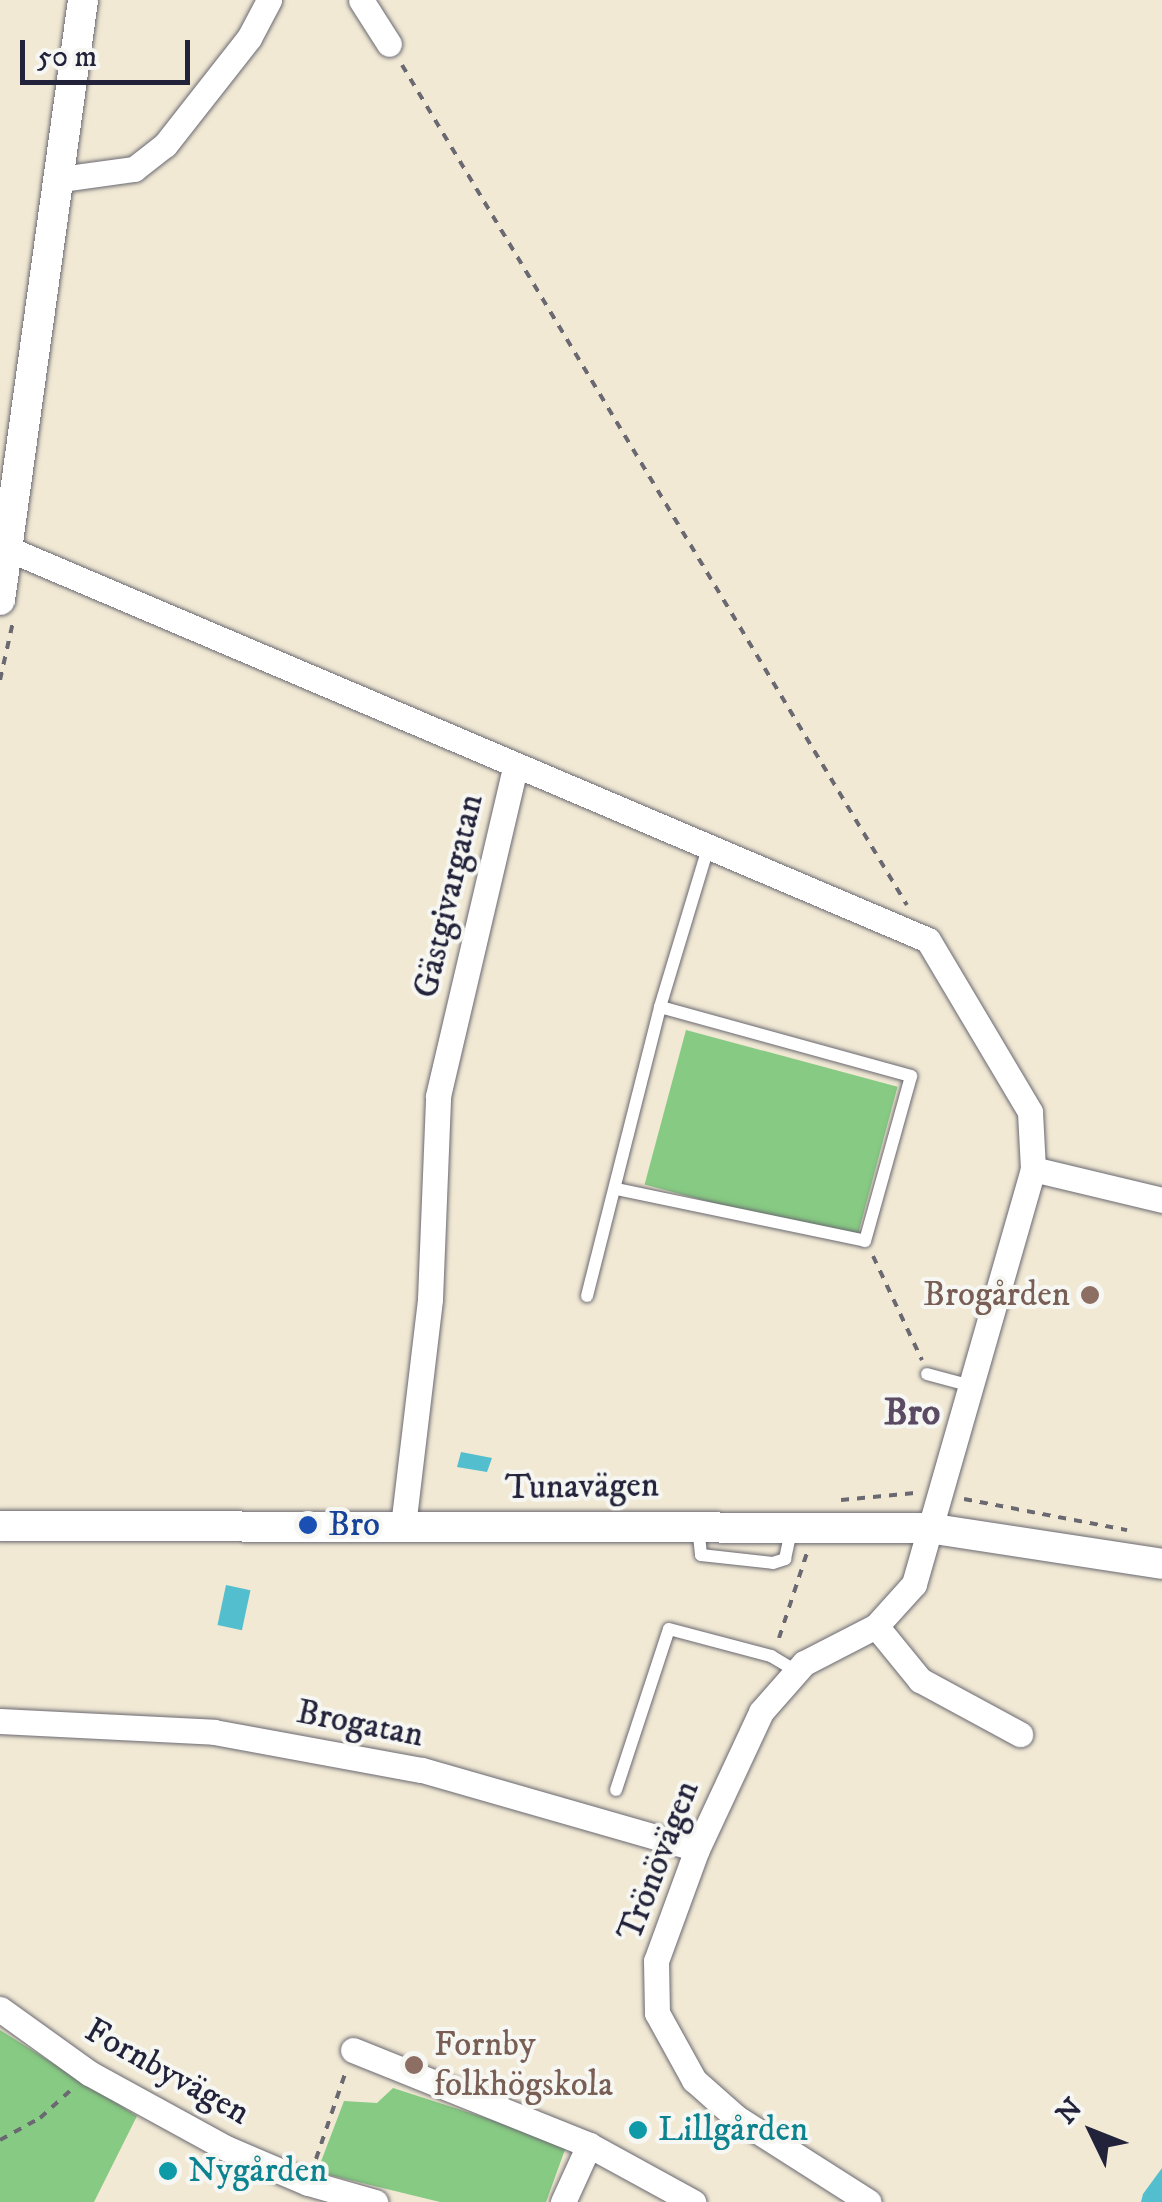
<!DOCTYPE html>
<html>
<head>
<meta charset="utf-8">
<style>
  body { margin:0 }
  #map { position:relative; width:1162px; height:2202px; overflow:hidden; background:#f1e9d4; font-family:"IM FELL DW Pica",serif }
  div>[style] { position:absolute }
  .green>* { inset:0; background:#87ca83; transform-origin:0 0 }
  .water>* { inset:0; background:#53bece; transform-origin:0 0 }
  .path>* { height:4px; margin-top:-2px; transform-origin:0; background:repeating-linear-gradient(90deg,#6a6871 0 8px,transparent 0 16px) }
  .roads { filter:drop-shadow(0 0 2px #6a6871) drop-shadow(0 0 2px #6a6871) }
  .service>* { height:12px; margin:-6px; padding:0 6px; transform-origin:6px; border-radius:6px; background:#fff }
  .minor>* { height:25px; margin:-12.5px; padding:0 12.5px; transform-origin:12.5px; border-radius:12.5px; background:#fff }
  .tertiary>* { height:30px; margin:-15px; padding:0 15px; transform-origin:15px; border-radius:15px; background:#fff }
  .dots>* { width:28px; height:28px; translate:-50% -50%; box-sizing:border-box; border:5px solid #f6f6f2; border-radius:50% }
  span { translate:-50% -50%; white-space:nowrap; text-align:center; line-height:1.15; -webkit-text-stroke:8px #f6f6f2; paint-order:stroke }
  .street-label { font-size:35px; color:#22223b }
  .education-label { font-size:35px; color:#785e54 }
  .right { translate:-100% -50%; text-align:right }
  .left { translate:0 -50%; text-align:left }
  .transit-label { font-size:35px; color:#164399 }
  .culture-label { font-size:35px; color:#0d838f }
  .neighbourhood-label { font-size:38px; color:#5a4b63; font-weight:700 }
  .north { position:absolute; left:1042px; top:2082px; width:100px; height:100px; -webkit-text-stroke:8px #f6f6f2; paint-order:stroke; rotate:313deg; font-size:28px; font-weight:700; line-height:40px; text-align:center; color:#22223b }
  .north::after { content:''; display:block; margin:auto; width:35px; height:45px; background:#22223b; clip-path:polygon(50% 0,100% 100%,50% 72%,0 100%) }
  .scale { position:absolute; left:20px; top:40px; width:170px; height:45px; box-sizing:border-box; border:5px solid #22223b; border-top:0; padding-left:12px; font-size:30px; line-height:35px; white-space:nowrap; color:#22223b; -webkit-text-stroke:8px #f6f6f2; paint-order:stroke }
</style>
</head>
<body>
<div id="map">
  <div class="green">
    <div style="left:686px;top:1030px;width:219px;height:160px;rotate:15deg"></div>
    <div style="clip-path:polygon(0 2030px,137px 2116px,94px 2202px,0 2202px)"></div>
    <div style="clip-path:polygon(393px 2088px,567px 2144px,546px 2202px,440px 2202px,317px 2172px,344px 2101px,377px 2103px)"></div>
  </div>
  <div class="water">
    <div style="clip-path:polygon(461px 1452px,492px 1458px,487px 1472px,457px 1467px)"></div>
    <div style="left:226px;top:1585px;width:25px;height:41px;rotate:12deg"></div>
    <div style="clip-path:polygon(1162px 2168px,1162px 2202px,1141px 2202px,1143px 2194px)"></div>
  </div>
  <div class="path">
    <div style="left:402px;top:65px;width:980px;rotate:58.99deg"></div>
    <div style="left:0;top:680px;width:59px;rotate:-77.4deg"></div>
    <div style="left:873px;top:1256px;width:115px;rotate:64.8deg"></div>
    <div style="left:964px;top:1499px;width:166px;rotate:10.8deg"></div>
    <div style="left:841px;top:1500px;width:74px;rotate:-5.4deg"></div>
    <div style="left:779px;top:1638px;width:89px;rotate:-71.8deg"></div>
    <div style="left:0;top:2140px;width:46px;rotate:-28.8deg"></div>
    <div style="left:40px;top:2118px;width:42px;rotate:-42.1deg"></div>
    <div style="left:316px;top:2159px;width:90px;rotate:-71.2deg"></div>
  </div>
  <div class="roads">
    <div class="service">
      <div style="left:617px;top:1189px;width:253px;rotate:11.8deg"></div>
      <div style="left:865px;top:1241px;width:171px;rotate:-74.4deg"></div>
      <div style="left:911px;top:1076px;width:260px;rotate:-164.6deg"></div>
      <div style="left:587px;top:1296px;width:298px;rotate:-75.8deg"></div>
      <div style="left:660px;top:1007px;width:163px;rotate:-73.2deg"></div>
      <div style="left:927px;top:1374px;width:42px;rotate:15deg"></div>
      <div style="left:698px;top:1526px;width:29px;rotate:84deg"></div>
      <div style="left:701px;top:1555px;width:72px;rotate:6.3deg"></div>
      <div style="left:773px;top:1563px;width:13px;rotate:-18deg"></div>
      <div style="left:785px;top:1559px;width:30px;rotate:-78deg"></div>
      <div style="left:616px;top:1790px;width:169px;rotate:-71.8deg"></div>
      <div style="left:669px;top:1629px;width:106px;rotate:14.8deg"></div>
      <div style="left:771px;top:1656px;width:29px;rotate:31deg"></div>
    </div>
    <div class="minor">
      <div style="left:361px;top:0;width:52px;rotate:57.5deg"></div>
      <div style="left:61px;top:179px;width:74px;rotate:-7.8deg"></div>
      <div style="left:134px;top:169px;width:39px;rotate:-38deg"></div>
      <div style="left:165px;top:145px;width:136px;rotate:-51.9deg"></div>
      <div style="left:249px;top:38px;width:43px;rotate:-62.2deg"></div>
      <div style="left:11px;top:550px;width:996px;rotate:23.04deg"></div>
      <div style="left:928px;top:940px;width:200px;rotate:59.3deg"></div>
      <div style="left:1030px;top:1112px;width:57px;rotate:87deg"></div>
      <div style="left:1033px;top:1169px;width:432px;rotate:106deg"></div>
      <div style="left:914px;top:1584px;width:57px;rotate:132.1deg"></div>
      <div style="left:876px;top:1626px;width:81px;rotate:152.8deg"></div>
      <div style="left:804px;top:1663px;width:65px;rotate:131.3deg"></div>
      <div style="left:761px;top:1712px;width:151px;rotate:115deg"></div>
      <div style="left:697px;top:1849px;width:119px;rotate:110.1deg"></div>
      <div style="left:656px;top:1961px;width:52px;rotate:88.9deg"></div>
      <div style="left:657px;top:2013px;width:77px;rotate:61.1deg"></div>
      <div style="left:694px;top:2080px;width:57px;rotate:41.5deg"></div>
      <div style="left:737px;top:2118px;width:156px;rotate:32.5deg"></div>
      <div style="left:1033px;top:1169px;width:133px;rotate:13.5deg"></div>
      <div style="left:403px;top:1526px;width:229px;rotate:-83.2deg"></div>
      <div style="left:430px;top:1299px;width:203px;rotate:-87.7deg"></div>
      <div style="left:438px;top:1096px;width:337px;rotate:-76.8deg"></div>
      <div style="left:876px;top:1626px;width:70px;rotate:50.8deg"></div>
      <div style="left:920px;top:1680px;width:114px;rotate:28.4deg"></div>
      <div style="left:0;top:1721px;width:214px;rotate:2.9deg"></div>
      <div style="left:214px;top:1732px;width:211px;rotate:10.4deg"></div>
      <div style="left:422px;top:1770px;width:286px;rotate:16deg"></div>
      <div style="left:0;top:2009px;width:110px;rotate:35.7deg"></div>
      <div style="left:89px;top:2073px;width:156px;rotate:28.7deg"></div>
      <div style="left:226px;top:2148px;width:89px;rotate:23.1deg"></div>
      <div style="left:308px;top:2183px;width:70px;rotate:15.8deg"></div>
      <div style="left:353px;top:2050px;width:254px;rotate:21.9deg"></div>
      <div style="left:589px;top:2145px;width:119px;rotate:28.7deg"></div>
      <div style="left:563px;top:2202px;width:63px;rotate:-65.5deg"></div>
    </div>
    <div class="tertiary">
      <div style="left:0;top:600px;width:606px;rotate:-82.12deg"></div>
      <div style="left:0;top:1526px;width:928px;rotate:0.12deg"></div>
      <div style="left:928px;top:1528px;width:237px;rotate:8.7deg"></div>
    </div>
  </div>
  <div class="dots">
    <div style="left:1090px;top:1295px;background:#8d6e63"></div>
    <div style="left:308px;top:1525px;background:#1a4fb4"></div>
    <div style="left:414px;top:2065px;background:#8d6e63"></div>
    <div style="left:638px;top:2130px;background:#0f9aa8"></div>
    <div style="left:168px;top:2171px;background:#0f9aa8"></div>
  </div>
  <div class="street-label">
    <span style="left:449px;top:896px;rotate:-77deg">Gästgivargatan</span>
    <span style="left:582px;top:1487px;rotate:-1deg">Tunavägen</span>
    <span style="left:360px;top:1724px;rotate:11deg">Brogatan</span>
    <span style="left:659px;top:1861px;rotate:-69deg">Trönövägen</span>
    <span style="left:167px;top:2072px;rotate:29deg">Fornbyvägen</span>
  </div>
  <div class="education-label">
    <span class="right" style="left:1070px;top:1295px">Brogården</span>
    <span class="left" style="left:434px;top:2065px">Fornby<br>folkhögskola</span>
  </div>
  <div class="transit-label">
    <span class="left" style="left:328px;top:1525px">Bro</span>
  </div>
  <div class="culture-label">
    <span class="left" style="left:658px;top:2130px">Lillgården</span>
    <span class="left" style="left:188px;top:2171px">Nygården</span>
  </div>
  <div class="neighbourhood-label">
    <span style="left:912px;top:1414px">Bro</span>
  </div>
  <div class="north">N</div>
  <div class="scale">50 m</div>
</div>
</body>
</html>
